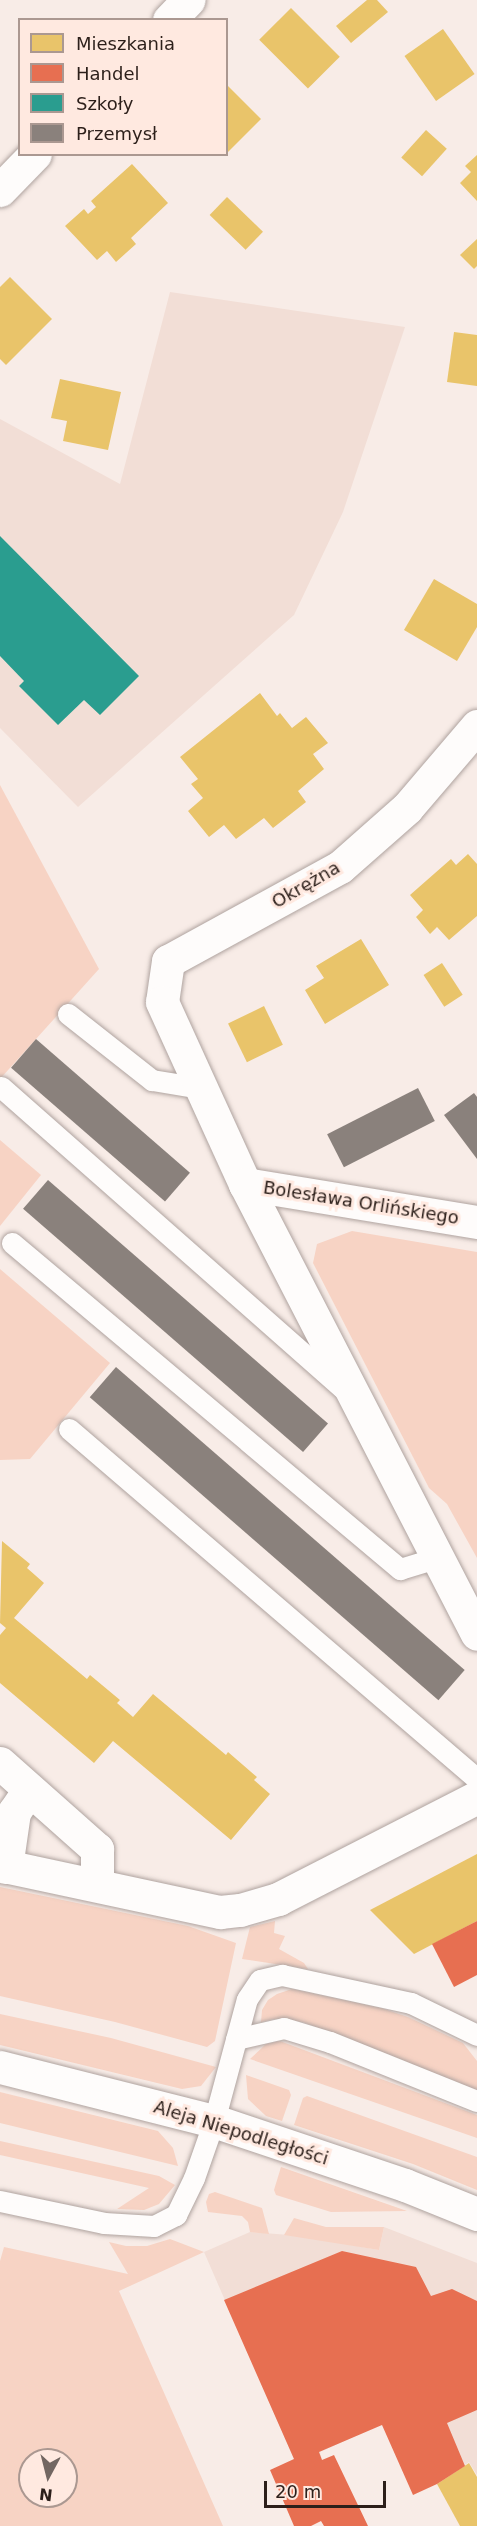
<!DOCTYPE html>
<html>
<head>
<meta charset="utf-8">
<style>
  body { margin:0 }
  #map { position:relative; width:477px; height:2526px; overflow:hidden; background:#f8ece7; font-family:"DejaVu Sans",sans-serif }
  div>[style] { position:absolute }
  .built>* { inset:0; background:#f2ded6 }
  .green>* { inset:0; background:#f7d3c4 }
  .homes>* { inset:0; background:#e9c46a; transform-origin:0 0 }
  .shops>* { inset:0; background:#e76f51 }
  .schools>* { inset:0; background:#2a9d8f }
  .industry>* { inset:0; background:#8a817c; transform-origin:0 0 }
  .roads { filter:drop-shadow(0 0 2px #afa39f) drop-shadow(0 0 2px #afa39f) }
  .service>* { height:21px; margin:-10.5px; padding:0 10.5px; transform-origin:10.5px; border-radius:10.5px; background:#fefcfb }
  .minor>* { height:33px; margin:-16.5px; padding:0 16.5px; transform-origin:16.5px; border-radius:16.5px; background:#fefcfb }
  .tertiary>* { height:33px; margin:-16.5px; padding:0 16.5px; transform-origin:16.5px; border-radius:16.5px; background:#fefcfb }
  span { translate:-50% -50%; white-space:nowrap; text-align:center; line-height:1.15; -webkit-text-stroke:6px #ffe9e0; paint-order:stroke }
  .street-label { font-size:18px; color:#2c1f1a }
  .legend { position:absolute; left:18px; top:18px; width:210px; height:138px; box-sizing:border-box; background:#ffe9e0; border:2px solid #ab9891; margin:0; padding:8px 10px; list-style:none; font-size:18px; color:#2c1f1a }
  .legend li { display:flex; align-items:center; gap:12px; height:30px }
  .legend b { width:30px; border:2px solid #ab9891 }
  .north { position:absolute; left:18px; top:2448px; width:60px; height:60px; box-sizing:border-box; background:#ffe9e0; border:2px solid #ab9891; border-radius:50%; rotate:187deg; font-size:16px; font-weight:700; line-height:24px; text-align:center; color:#2c1f1a }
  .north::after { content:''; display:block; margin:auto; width:21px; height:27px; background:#736762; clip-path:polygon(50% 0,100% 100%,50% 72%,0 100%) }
  .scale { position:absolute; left:264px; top:2481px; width:122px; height:27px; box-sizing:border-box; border:3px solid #2c1f1a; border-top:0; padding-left:8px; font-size:18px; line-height:21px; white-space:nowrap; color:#2c1f1a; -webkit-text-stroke:4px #ffe9e0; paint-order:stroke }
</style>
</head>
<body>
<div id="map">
  <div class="built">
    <div style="clip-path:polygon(170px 292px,405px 327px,343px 512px,294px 615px,78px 807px,0 728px,0 419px,120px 484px)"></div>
    <div style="clip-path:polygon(384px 2227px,477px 2263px,477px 2475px,469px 2462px,437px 2484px,382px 2424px,320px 2452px,322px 2460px,294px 2459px,204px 2252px,250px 2232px,302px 2236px,379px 2250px)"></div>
  </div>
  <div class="green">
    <div style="clip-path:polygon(0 785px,99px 969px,0 1079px)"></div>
    <div style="clip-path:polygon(0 1140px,41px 1175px,0 1226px)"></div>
    <div style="clip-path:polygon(352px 1231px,477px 1252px,477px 1558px,447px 1504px,429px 1488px,313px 1263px,317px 1244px)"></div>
    <div style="clip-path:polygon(0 1269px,110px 1363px,30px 1459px,0 1460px)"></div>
    <div style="clip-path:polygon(0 1887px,188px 1926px,236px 1943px,215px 2041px,207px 2047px,115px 2022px,0 1996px)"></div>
    <div style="clip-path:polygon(275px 1921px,274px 1933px,285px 1936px,279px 1949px,304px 1963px,308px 1969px,242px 1959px,250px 1927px)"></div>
    <div style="clip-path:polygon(292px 1989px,381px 2008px,408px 2017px,463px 2043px,477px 2061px,477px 2092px,303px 2022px,274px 2019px,261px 2022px,262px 2010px,268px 2000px,277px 1994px)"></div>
    <div style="clip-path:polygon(0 2014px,111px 2038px,216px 2067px,201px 2086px,182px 2089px,0 2045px)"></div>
    <div style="clip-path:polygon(280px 2041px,477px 2115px,477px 2138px,250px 2059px,266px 2044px)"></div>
    <div style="clip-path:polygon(246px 2075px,289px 2090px,291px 2095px,282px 2121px,266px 2116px,248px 2099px)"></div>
    <div style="clip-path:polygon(0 2092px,158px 2131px,173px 2148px,178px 2166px,0 2123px)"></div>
    <div style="clip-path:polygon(307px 2096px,477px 2157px,477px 2190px,413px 2164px,294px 2125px,303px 2098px)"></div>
    <div style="clip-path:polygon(0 2141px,159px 2176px,175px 2185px,159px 2204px,144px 2210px,117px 2209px,149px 2188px,0 2155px)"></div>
    <div style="clip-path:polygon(281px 2167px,407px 2211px,331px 2212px,276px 2195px,274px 2190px)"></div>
    <div style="clip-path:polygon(215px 2192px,262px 2208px,269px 2234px,250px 2232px,248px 2222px,242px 2216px,208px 2212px,206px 2202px,209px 2194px)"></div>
    <div style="clip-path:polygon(294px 2218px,326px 2227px,384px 2227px,379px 2250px,284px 2235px)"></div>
    <div style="clip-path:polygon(evenodd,170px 2239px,204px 2252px,119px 2291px,223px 2526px,0 2526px,0 2261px,4px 2247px,128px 2274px,109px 2242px,126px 2246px,147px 2246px,170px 2239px,30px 2460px,66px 2460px,66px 2496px,30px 2496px,30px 2460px)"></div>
  </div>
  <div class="homes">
    <div style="clip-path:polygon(367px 0,377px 0,388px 12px,351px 43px,336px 26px)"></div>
    <div style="left:291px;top:8px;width:69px;height:45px;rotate:45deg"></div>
    <div style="left:443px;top:29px;width:55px;height:47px;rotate:55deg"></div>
    <div style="clip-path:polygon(226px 84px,261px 119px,226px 154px)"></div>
    <div style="left:426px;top:130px;width:28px;height:37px;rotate:42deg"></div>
    <div style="clip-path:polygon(477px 155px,477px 201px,460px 183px,471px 172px,465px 166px)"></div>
    <div style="clip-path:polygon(132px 164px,168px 203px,131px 238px,136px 244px,116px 262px,107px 251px,97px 260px,65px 226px,84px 209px,88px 214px,96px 207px,91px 201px)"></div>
    <div style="left:227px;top:197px;width:50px;height:25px;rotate:44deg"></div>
    <div style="clip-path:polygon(477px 239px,477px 266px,474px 269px,460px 255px)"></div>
    <div style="clip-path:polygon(10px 277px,52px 319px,6px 365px,0 359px,0 287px)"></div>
    <div style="clip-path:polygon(454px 332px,477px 335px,477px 386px,447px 382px)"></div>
    <div style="clip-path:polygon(60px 379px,121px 392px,108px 450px,63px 441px,67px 421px,51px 418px)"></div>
    <div style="clip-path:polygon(434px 579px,477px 604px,477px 627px,457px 661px,404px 630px)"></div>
    <div style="clip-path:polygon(260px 693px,277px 716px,280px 713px,292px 728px,306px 717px,328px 743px,313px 754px,324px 769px,298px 791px,306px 802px,273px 828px,264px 818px,236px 839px,224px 825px,209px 837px,188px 811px,203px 798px,191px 784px,198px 779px,180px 757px)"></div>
    <div style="clip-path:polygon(468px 854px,477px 864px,477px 916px,449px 940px,437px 927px,430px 934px,416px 917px,423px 910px,410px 895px,451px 859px,456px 865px)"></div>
    <div style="clip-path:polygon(361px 939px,389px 985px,325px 1024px,305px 990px,324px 978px,316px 966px)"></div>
    <div style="left:442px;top:963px;width:38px;height:22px;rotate:57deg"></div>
    <div style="left:264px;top:1006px;width:43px;height:40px;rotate:64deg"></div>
    <div style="clip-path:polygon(2px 1541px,30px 1564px,27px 1568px,44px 1583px,14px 1618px,87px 1679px,90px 1675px,120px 1700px,117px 1703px,133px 1717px,153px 1694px,226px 1755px,228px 1752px,257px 1777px,254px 1780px,270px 1794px,231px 1840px,113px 1741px,94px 1763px,0 1683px,0 1635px,6px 1628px,0 1623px)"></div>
    <div style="clip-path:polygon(477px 1854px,477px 1921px,414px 1954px,370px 1910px)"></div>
    <div style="clip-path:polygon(469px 2463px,477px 2477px,477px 2526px,460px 2526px,437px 2484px)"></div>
  </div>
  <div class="shops">
    <div style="clip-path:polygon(477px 1921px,477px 1975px,454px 1987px,432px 1944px)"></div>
    <div style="clip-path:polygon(342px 2251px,416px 2267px,431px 2296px,452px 2289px,477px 2301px,477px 2410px,447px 2423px,465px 2466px,437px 2484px,413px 2495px,382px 2425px,319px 2452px,322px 2460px,334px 2455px,368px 2526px,324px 2526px,321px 2521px,311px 2526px,294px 2526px,270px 2470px,294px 2459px,224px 2300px)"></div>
  </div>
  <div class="schools">
    <div style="clip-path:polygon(0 536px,139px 676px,100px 715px,84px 700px,58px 725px,19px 686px,24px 681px,0 656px)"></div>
  </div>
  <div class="industry">
    <div style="left:36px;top:1039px;width:204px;height:38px;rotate:41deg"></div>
    <div style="left:418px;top:1088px;width:37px;height:102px;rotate:63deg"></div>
    <div style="clip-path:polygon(474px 1093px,477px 1097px,477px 1159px,444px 1115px)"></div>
    <div style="left:48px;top:1180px;width:371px;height:38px;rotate:41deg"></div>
    <div style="left:116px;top:1367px;width:462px;height:40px;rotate:41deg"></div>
  </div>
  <div class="roads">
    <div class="service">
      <div style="left:68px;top:1014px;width:107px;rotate:38.2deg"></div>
      <div style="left:152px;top:1080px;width:50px;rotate:9.3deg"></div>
      <div style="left:1px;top:1087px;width:456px;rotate:41.4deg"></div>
      <div style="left:12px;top:1243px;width:507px;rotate:40.04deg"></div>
      <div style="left:400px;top:1569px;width:41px;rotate:-17.1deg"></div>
      <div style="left:69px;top:1429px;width:538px;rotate:40.62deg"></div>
      <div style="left:236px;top:2039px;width:49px;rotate:-12.9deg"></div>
      <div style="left:284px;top:2028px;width:48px;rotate:16.9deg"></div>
      <div style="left:330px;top:2042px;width:158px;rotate:21.9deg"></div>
      <div style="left:0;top:2201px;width:106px;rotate:11.9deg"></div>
      <div style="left:104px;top:2223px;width:50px;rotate:3.4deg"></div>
      <div style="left:154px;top:2226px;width:25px;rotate:-27deg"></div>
      <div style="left:176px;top:2215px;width:41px;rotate:-64.1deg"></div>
      <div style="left:194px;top:2178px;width:60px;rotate:-70.7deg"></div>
      <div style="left:214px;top:2121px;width:126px;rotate:-74.9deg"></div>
      <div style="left:247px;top:1999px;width:23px;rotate:-56deg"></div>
      <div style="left:260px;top:1980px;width:23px;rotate:-13deg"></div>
      <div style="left:282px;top:1975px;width:132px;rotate:12.2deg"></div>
      <div style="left:411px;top:2003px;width:73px;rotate:25.9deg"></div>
    </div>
    <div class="minor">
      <div style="left:169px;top:20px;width:28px;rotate:-46deg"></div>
      <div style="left:0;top:190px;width:50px;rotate:-45.8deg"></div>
      <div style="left:477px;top:726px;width:108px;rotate:130.5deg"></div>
      <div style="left:407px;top:808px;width:89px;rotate:138.6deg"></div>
      <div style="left:340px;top:867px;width:196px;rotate:151.3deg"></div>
      <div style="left:168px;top:961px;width:41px;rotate:98.3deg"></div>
      <div style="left:162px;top:1002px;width:200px;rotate:65.5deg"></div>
      <div style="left:245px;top:1184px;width:506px;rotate:62.73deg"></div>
      <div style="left:245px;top:1184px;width:235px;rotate:9.3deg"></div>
      <div style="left:0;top:1763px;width:130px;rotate:41.6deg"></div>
      <div style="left:97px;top:1849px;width:36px;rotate:90deg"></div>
      <div style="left:0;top:1865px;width:225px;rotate:12.1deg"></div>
      <div style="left:220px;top:1912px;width:20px;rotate:-6deg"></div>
      <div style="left:240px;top:1910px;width:40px;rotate:-16deg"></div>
      <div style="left:278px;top:1899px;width:224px;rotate:-27.1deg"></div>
      <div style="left:6px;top:1867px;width:56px;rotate:-81.7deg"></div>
      <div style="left:14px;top:1812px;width:27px;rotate:-56deg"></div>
    </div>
    <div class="tertiary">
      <div style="left:0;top:2067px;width:221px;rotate:14.2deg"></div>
      <div style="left:214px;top:2121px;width:201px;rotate:18.5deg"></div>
      <div style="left:405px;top:2185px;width:78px;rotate:21.9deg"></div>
    </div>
  </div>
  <div class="street-label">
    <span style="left:306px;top:885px;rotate:-30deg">Okrężna</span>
    <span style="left:361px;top:1203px;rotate:9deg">Bolesława Orlińskiego</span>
    <span style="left:241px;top:2133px;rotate:17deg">Aleja Niepodległości</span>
  </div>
  <ul class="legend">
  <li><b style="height:16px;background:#e9c46a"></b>Mieszkania</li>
  <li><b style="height:16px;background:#e76f51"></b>Handel</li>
  <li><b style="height:16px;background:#2a9d8f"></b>Szkoły</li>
  <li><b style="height:16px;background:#8a817c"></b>Przemysł</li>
  </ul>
  <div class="north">N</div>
  <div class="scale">20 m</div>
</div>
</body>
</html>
